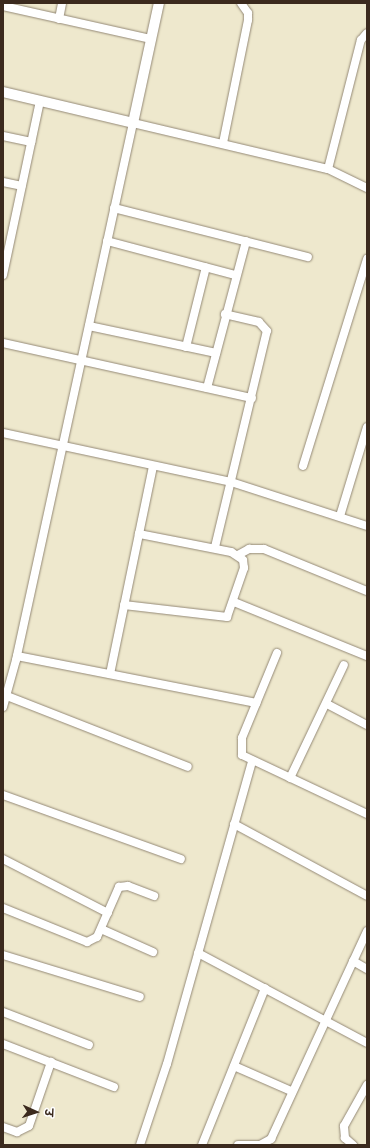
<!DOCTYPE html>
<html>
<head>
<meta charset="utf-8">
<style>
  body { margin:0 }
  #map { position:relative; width:370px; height:1148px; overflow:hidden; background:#eee8cd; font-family:"Indie Flower","Playpen Sans Deva",sans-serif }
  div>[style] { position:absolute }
  .roads { filter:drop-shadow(0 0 1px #948976) drop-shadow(0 0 1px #948976) }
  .minor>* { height:8px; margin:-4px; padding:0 4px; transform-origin:4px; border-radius:4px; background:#fff }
  .tertiary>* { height:10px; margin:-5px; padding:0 5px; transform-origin:5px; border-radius:5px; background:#fff }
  span { translate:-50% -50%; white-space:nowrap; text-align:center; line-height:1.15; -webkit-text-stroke:3px #fff; paint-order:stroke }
  .frame { position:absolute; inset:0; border:4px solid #3b2a1e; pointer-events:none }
  .north { position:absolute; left:16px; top:1092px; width:40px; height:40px; -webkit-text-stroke:3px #fff; paint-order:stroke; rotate:93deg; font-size:11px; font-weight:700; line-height:16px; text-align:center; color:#3b2a1e }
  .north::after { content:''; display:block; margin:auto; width:14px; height:18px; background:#3b2a1e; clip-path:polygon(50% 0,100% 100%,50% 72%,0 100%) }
</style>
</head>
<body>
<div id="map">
  <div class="roads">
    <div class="minor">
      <div style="left:3px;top:6px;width:152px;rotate:12.6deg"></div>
      <div style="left:59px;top:19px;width:16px;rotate:-79deg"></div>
      <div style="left:3px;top:136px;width:29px;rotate:12deg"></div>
      <div style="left:223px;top:143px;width:126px;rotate:-78.5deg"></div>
      <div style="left:248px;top:20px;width:7px;rotate:-90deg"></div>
      <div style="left:248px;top:13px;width:12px;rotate:-125deg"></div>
      <div style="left:328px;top:169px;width:133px;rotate:-75.7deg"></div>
      <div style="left:361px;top:40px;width:9px;rotate:-49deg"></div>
      <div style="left:3px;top:182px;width:19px;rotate:12deg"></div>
      <div style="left:114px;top:208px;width:200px;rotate:14.2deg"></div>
      <div style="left:107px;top:241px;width:132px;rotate:14.9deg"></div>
      <div style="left:3px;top:275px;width:178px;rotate:-78deg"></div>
      <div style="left:89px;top:326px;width:130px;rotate:12deg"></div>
      <div style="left:3px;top:343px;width:255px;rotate:12.5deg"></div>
      <div style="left:186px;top:347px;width:82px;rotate:-76deg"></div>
      <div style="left:207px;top:388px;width:152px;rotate:-75.1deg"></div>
      <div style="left:3px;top:433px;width:233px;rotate:12.1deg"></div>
      <div style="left:231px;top:482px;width:143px;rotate:17.9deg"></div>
      <div style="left:303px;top:466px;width:217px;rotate:-72.8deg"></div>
      <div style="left:340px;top:516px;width:93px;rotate:-73.1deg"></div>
      <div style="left:215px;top:547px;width:222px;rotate:-76.5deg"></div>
      <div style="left:267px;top:331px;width:12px;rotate:-132deg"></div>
      <div style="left:259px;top:322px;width:35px;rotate:-167deg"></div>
      <div style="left:238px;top:555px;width:13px;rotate:-29deg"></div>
      <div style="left:249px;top:549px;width:15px"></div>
      <div style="left:264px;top:549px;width:111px;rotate:22.2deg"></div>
      <div style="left:234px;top:602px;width:144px;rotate:22.1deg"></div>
      <div style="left:124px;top:605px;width:104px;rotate:6.6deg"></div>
      <div style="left:227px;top:617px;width:52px;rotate:-70.9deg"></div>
      <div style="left:244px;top:568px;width:8px;rotate:-97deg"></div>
      <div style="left:243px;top:560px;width:14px;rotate:-146deg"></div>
      <div style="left:231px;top:552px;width:94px;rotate:-168.9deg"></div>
      <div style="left:277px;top:653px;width:92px;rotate:112.4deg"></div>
      <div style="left:242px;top:738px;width:17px;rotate:90deg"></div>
      <div style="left:242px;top:755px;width:138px;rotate:25.3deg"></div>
      <div style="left:17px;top:656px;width:244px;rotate:11.1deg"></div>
      <div style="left:110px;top:674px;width:212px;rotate:-78.3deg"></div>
      <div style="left:7px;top:696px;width:194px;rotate:21.4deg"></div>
      <div style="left:327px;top:704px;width:45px;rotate:27.7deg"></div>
      <div style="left:3px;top:707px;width:49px;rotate:-74.5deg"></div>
      <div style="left:16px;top:660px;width:550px;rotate:-77.71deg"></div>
      <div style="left:133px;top:123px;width:200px;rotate:13.3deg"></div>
      <div style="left:328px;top:169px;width:43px;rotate:26deg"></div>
      <div style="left:290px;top:778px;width:125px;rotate:-64.5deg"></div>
      <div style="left:3px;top:795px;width:189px;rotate:19.8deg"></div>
      <div style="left:234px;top:824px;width:151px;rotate:28.4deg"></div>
      <div style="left:3px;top:859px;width:118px;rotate:27.2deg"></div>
      <div style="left:3px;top:908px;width:91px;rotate:22deg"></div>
      <div style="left:87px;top:942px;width:11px;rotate:-27deg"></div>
      <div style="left:97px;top:937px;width:55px;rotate:-66.3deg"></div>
      <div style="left:119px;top:887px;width:9px;rotate:-6deg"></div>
      <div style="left:128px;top:886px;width:28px;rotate:21deg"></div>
      <div style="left:101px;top:929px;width:57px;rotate:23.9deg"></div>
      <div style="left:198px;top:953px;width:191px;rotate:28deg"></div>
      <div style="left:3px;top:955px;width:143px;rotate:17deg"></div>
      <div style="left:353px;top:961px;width:16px;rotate:30deg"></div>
      <div style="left:3px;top:1012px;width:92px;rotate:21deg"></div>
      <div style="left:3px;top:1044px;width:119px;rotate:21.2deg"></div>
      <div style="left:234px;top:1066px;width:62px;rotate:23.7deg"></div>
      <div style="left:3px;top:1127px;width:15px;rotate:20deg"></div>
      <div style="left:17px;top:1132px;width:13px;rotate:-27deg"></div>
      <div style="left:29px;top:1126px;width:68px;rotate:-71deg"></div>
      <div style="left:140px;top:1145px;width:85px;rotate:-71.6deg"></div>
      <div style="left:167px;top:1064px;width:315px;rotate:-74.3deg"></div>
      <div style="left:202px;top:1145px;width:169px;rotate:-68.1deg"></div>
      <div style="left:238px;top:1145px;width:22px"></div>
      <div style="left:260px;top:1145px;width:13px;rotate:-29deg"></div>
      <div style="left:271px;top:1139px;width:229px;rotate:-65.2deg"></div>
      <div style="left:353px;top:1145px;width:11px;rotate:-139deg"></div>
      <div style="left:345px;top:1138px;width:12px;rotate:-95deg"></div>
      <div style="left:344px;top:1126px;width:47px;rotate:-60.7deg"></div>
    </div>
    <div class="tertiary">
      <div style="left:3px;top:92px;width:134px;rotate:13.4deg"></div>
      <div style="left:133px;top:123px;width:123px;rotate:-77.8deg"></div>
    </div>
  </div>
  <div class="frame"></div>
  <div class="north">उ</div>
</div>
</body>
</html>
